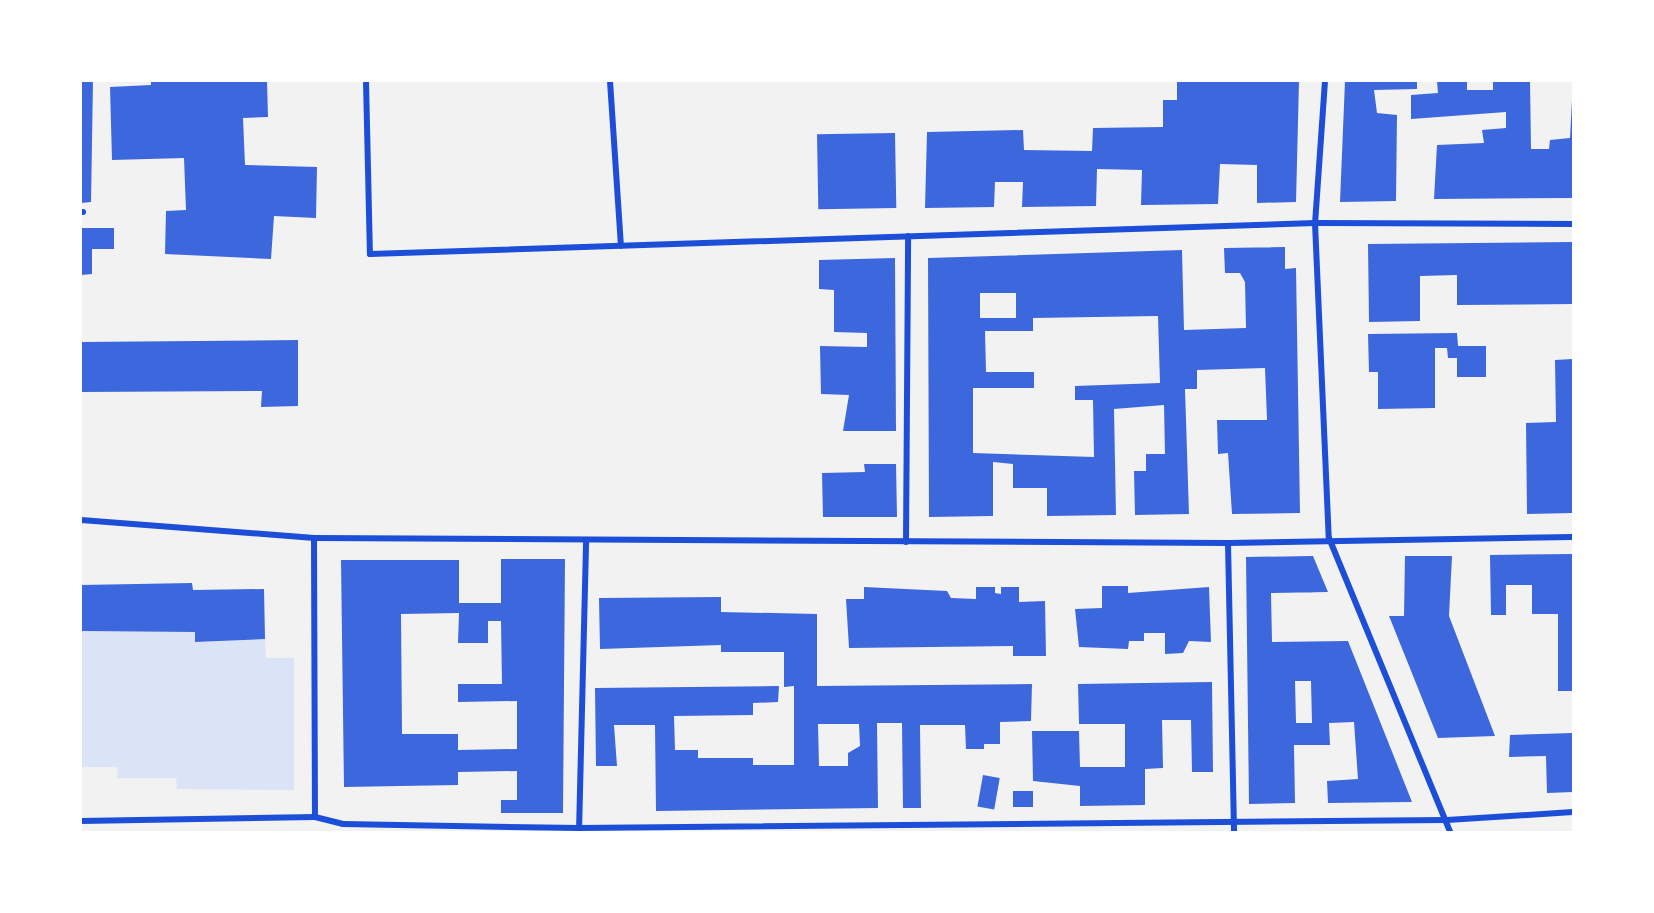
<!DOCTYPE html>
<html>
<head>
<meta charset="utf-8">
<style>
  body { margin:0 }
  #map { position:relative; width:1654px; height:913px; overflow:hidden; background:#f2f2f2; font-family:Mulish,sans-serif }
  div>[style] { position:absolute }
  .green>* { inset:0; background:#dbe4f7 }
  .building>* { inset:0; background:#3d67dc; transform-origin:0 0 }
  .minor>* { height:6px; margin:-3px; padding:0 3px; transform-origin:3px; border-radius:3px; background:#1d4ed8 }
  span { translate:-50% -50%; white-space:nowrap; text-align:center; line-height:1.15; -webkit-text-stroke:6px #fff; paint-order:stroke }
  .frame { position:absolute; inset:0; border:82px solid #fff; pointer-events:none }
</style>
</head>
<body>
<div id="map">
  <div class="green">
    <div style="clip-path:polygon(81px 631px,195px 632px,195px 642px,265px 639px,266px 658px,294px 658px,294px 790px,177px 789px,176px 778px,117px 778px,118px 767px,81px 767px)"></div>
  </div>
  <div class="building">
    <div style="clip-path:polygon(81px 81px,93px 81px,91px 202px,81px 203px)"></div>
    <div style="clip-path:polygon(151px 81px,267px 81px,268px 117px,243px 118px,245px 165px,317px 167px,316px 218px,274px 216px,271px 259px,165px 254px,166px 211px,186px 210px,184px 158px,112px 160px,110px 87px,151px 85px)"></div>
    <div style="clip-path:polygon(1177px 81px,1299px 81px,1296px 202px,1257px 203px,1257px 165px,1220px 164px,1218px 204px,1141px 205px,1142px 170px,1097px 169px,1096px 206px,1022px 207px,1023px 182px,995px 182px,994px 207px,925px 208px,927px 132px,1023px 130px,1024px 150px,1092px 151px,1093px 128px,1163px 127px,1163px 100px,1177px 100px)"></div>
    <div style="clip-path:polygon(1345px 81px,1417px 81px,1417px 89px,1374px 90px,1377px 113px,1397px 115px,1396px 201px,1340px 202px)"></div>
    <div style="clip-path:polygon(1437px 81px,1467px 81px,1467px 90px,1493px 90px,1493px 81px,1530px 81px,1531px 149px,1549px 149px,1550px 140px,1570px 138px,1573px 81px,1573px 198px,1434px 199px,1437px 145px,1484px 143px,1482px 130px,1506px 128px,1506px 112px,1411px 119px,1411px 95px,1438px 93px)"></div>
    <div style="left:895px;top:133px;width:75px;height:78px;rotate:89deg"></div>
    <div style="clip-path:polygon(81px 228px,114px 228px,114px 249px,92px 249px,92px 274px,81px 275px)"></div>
    <div style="clip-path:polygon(1573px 242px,1573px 304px,1457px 305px,1457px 275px,1420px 276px,1420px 321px,1369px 322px,1368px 244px)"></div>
    <div style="clip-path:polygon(evenodd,1285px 247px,1285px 269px,1296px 268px,1300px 513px,1232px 514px,1228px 453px,1218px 454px,1217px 420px,1267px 420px,1265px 368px,1197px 370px,1197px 389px,1185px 389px,1189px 514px,1135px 515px,1134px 471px,1146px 471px,1146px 454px,1165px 454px,1164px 405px,1114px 409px,1116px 515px,1047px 516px,1047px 488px,1013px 488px,1013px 464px,993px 462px,993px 516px,929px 517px,928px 258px,1182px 250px,1184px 330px,1246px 328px,1245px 282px,1240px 273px,1225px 273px,1224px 248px,1285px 247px,980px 293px,1016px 293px,1016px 318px,980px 318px,980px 293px,1285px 247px,1158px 316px,1160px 383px,1075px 386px,1075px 400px,1093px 400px,1094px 457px,973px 453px,973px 388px,1034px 388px,1034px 372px,986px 372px,985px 331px,1033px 331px,1033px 318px,1158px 316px)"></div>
    <div style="clip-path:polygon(895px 258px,896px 431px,843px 431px,849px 395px,821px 394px,820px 346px,867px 347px,867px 333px,834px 332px,834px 290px,819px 289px,819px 260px)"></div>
    <div style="clip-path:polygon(1457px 333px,1458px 346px,1486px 346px,1486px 377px,1457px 377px,1457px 358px,1448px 358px,1447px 348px,1435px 348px,1435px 408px,1378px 409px,1378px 372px,1369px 372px,1368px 334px)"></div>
    <div style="clip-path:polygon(298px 340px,298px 406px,261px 407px,262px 391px,81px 392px,81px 342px)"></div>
    <div style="clip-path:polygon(1573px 359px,1573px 513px,1527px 514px,1526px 423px,1556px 422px,1555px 360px)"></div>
    <div style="clip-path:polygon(864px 464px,896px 464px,897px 517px,823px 517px,822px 473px,865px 472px)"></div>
    <div style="clip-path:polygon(1573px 554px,1573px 691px,1558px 691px,1558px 614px,1532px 614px,1532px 585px,1506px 585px,1506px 615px,1491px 615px,1490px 555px)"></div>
    <div style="clip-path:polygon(evenodd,1313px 556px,1328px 592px,1271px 593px,1272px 642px,1348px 641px,1412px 802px,1328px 803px,1327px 781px,1358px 779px,1354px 722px,1329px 723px,1330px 745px,1294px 745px,1295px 803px,1249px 804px,1246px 557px,1313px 556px,1295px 681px,1311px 681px,1312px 723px,1296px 723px,1295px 681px)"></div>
    <div style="clip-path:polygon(1405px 556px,1452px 556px,1449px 616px,1495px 736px,1438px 738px,1389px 616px,1404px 616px)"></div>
    <div style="clip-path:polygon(evenodd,501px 559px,565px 559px,563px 813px,501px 813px,501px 800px,517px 800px,517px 771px,458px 772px,458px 785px,344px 787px,341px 560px,459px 560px,459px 603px,501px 603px,501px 559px,459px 613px,458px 643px,488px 643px,488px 621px,501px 621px,502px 684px,458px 684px,458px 702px,517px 701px,517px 749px,458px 750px,458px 734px,402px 734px,401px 614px,459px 613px)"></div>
    <div style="clip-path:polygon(192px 583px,193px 590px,264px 589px,265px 639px,195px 642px,195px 632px,81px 631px,81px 585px)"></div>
    <div style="clip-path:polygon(1102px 586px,1128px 586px,1128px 593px,1209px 587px,1211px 642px,1189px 641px,1183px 653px,1165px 654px,1165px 633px,1144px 633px,1144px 641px,1129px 641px,1128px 649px,1079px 647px,1075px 609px,1102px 608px)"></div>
    <div style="clip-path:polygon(864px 587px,947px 591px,951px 598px,976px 599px,976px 587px,995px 587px,995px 593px,1001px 594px,1001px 587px,1019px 587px,1019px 602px,1045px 601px,1046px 656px,1013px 656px,1013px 646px,849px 648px,846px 599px,864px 599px)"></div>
    <div style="clip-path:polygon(evenodd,721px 597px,721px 612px,817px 614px,817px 686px,1032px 684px,1031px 721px,1000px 722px,1000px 744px,984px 744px,984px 749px,966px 749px,965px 725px,920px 725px,921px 808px,903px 808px,902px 723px,877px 723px,878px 808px,656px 811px,655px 725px,614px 725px,617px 766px,596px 766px,595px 688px,779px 686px,778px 702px,753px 703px,753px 715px,674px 716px,675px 750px,698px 750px,698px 758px,753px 758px,753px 765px,794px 765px,794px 686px,784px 687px,784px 652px,721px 652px,721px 645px,600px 649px,599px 598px,721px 597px,818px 724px,859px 724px,860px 746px,848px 753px,848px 766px,819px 766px,818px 724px)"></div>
    <div style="clip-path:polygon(1212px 682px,1213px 772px,1192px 772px,1191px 720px,1162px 720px,1163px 768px,1145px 769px,1145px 805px,1080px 806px,1080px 786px,1033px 781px,1032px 731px,1079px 731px,1080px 767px,1125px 767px,1125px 724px,1079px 724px,1078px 684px)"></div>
    <div style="clip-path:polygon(1573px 733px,1573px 792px,1547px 793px,1546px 756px,1509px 757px,1510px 735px)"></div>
    <div style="left:983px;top:775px;width:17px;height:32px;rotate:10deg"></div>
    <div style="left:1033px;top:791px;width:16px;height:20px;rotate:90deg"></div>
  </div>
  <div class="minor">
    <div style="left:366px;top:81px;width:173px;rotate:88.7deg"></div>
    <div style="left:370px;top:254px;width:946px;rotate:-1.88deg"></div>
    <div style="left:1315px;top:223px;width:258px;rotate:0.2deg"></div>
    <div style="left:610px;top:81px;width:165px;rotate:86.2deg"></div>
    <div style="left:1325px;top:81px;width:142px;rotate:94deg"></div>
    <div style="left:1315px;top:223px;width:315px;rotate:87.5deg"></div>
    <div style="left:1329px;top:538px;width:318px;rotate:67.6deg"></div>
    <div style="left:81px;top:212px;width:2px"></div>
    <div style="left:81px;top:520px;width:234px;rotate:4.4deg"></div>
    <div style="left:314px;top:538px;width:914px;rotate:0.31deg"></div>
    <div style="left:1228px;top:543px;width:345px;rotate:-1deg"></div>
    <div style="left:314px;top:538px;width:279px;rotate:89.8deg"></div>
    <div style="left:906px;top:542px;width:306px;rotate:-89.6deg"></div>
    <div style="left:1228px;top:543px;width:289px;rotate:88.8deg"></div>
    <div style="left:81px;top:821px;width:234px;rotate:-1deg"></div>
    <div style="left:315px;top:817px;width:29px;rotate:14deg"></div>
    <div style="left:343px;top:824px;width:236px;rotate:1deg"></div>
    <div style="left:579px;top:828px;width:868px;rotate:-0.53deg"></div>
    <div style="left:1447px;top:820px;width:126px;rotate:-3.6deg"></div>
    <div style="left:579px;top:832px;width:292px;rotate:-88.6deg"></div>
  </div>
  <div class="frame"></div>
</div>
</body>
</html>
